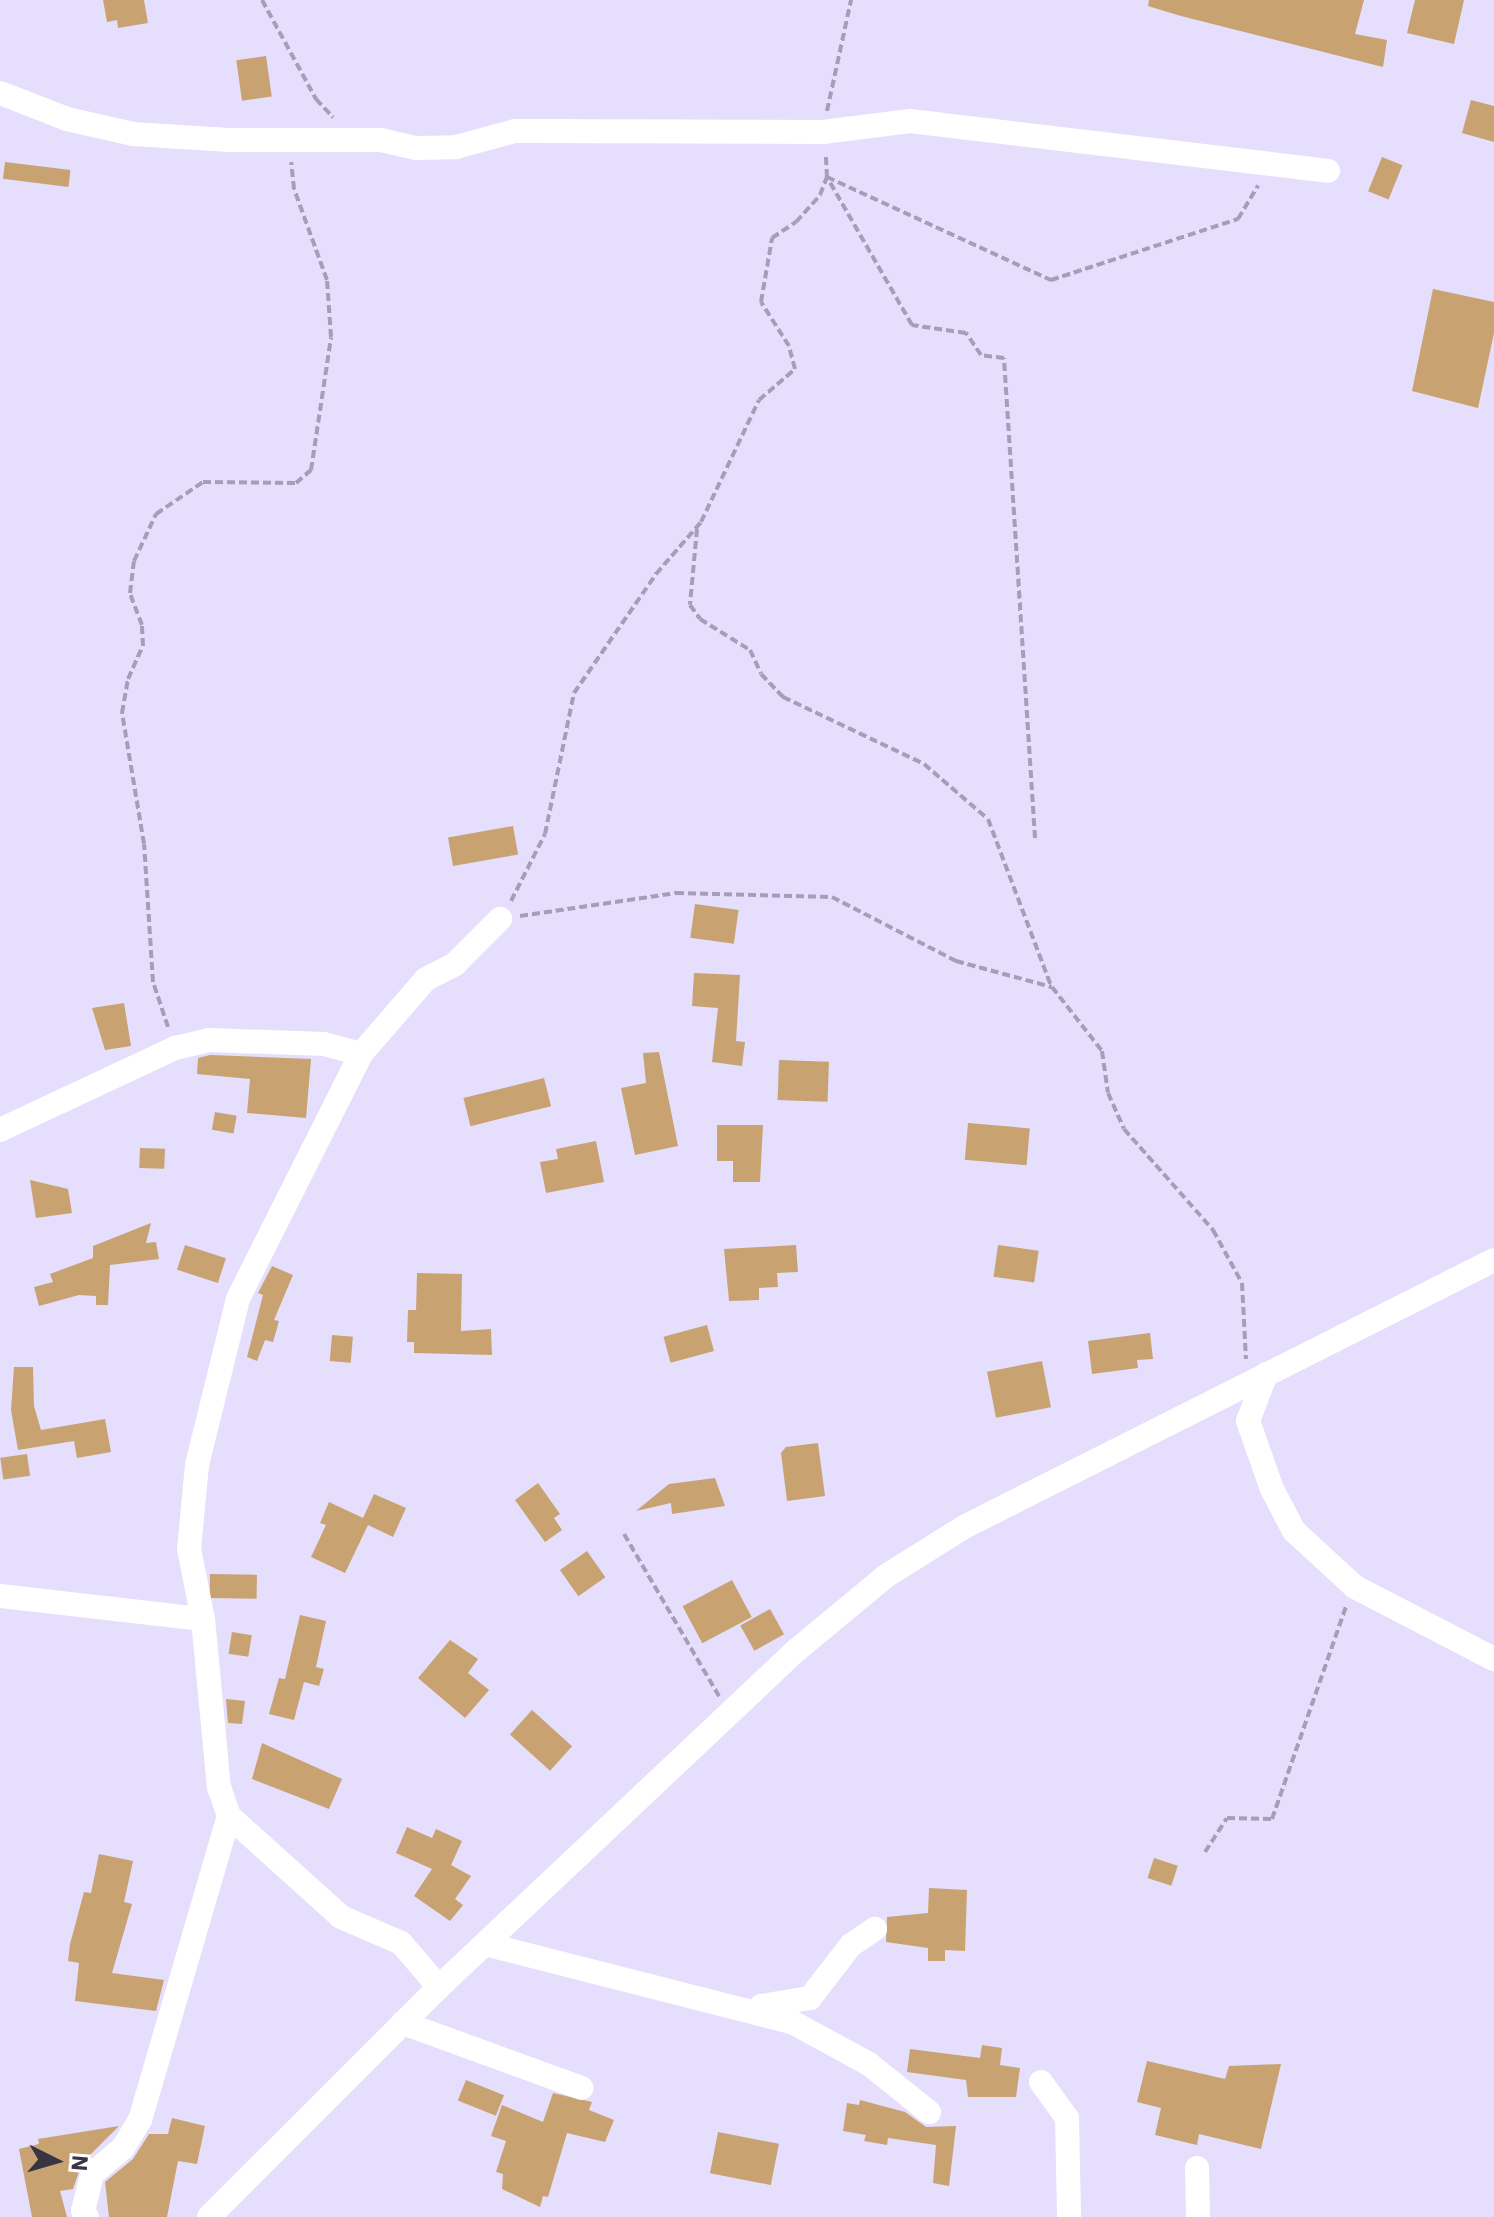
<!DOCTYPE html>
<style>
body{margin:0}
#map{position:relative;width:1494px;height:2217px;overflow:hidden;background:#e5defd;font-family:"IBM Plex Sans",sans-serif}
div>[style]{position:absolute}
[style*='--x']{left:calc(var(--x)*1px);top:calc(var(--y)*1px);width:calc(var(--w)*1px);rotate:calc(var(--a)*1deg)}
.building>*{inset:0;background:#c8a371;transform-origin:0 0}
.path>*{height:4px;margin-top:-2px;transform-origin:0;background:repeating-linear-gradient(90deg,#a49eb7 0 8px,transparent 0 12px)}
.minor>*{height:24px;margin:-12px;padding:0 12px;transform-origin:12px;border-radius:12px;background:#fff}
span{translate:-50% -50%;white-space:nowrap;text-align:center;line-height:1.15;-webkit-text-stroke:6px #fff;paint-order:stroke}
.north{position:absolute;left:16px;top:2121px;width:80px;height:80px;-webkit-text-stroke:6px #fff;paint-order:stroke;rotate:95deg;font-size:22px;font-weight:700;line-height:32px;text-align:center;color:#383542}
.north::after{content:'';display:block;margin:auto;width:28px;height:36px;background:#383542;clip-path:polygon(50% 0,100% 100%,50% 72%,0 100%)}
</style>
<div id="map">
<div class="building">
<div style="clip-path:polygon(103px 0,144px 0,148px 23px,118px 28px,117px 20px,107px 22px)"></div>
<div style="clip-path:polygon(1149px 0,1364px 0,1355px 34px,1387px 40px,1383px 67px,1181px 16px,1148px 6px)"></div>
<div style="clip-path:polygon(1415px 0,1464px 0,1454px 44px,1407px 33px)"></div>
<div style="left:266px;top:56px;width:41px;height:30px;rotate:82deg"></div>
<div style="clip-path:polygon(1471px 100px,1494px 106px,1494px 142px,1462px 133px)"></div>
<div style="left:1382px;top:157px;width:22px;height:37px;rotate:22deg"></div>
<div style="left:5px;top:162px;width:66px;height:17px;rotate:7deg"></div>
<div style="clip-path:polygon(1433px 289px,1494px 302px,1494px 333px,1478px 408px,1412px 391px)"></div>
<div style="left:513px;top:826px;width:29px;height:66px;rotate:80deg"></div>
<div style="left:695px;top:904px;width:44px;height:34px;rotate:8deg"></div>
<div style="clip-path:polygon(694px 973px,740px 975px,736px 1041px,745px 1042px,742px 1066px,712px 1062px,718px 1008px,692px 1006px)"></div>
<div style="clip-path:polygon(124px 1003px,131px 1046px,105px 1050px,92px 1008px)"></div>
<div style="clip-path:polygon(659px 1052px,678px 1146px,635px 1155px,621px 1088px,646px 1083px,643px 1053px)"></div>
<div style="clip-path:polygon(210px 1055px,311px 1059px,306px 1118px,247px 1113px,250px 1079px,197px 1074px,198px 1058px)"></div>
<div style="left:779px;top:1060px;width:50px;height:40px;rotate:2deg"></div>
<div style="left:544px;top:1078px;width:29px;height:83px;rotate:76deg"></div>
<div style="left:215px;top:1112px;width:22px;height:18px;rotate:10deg"></div>
<div style="left:968px;top:1123px;width:62px;height:37px;rotate:5deg"></div>
<div style="clip-path:polygon(717px 1125px,763px 1125px,760px 1182px,733px 1182px,733px 1161px,717px 1161px)"></div>
<div style="clip-path:polygon(596px 1141px,604px 1182px,546px 1193px,540px 1162px,558px 1159px,556px 1149px)"></div>
<div style="left:140px;top:1148px;width:25px;height:20px;rotate:2deg"></div>
<div style="clip-path:polygon(30px 1180px,68px 1189px,72px 1213px,36px 1218px)"></div>
<div style="clip-path:polygon(151px 1223px,146px 1243px,156px 1242px,159px 1259px,110px 1265px,108px 1305px,96px 1305px,96px 1296px,79px 1295px,39px 1306px,34px 1287px,53px 1282px,50px 1274px,93px 1258px,93px 1246px)"></div>
<div style="left:185px;top:1245px;width:43px;height:26px;rotate:18deg"></div>
<div style="clip-path:polygon(796px 1245px,798px 1272px,777px 1273px,778px 1287px,759px 1288px,759px 1300px,729px 1301px,724px 1249px)"></div>
<div style="left:998px;top:1245px;width:41px;height:32px;rotate:8deg"></div>
<div style="clip-path:polygon(272px 1266px,293px 1275px,274px 1320px,279px 1321px,273px 1342px,265px 1340px,257px 1361px,247px 1357px,263px 1295px,258px 1293px)"></div>
<div style="clip-path:polygon(417px 1273px,462px 1274px,461px 1331px,491px 1329px,492px 1355px,414px 1353px,414px 1342px,407px 1342px,408px 1310px,416px 1310px)"></div>
<div style="left:707px;top:1325px;width:27px;height:45px;rotate:75deg"></div>
<div style="clip-path:polygon(1150px 1333px,1153px 1359px,1137px 1360px,1138px 1368px,1092px 1374px,1088px 1341px)"></div>
<div style="left:332px;top:1335px;width:21px;height:26px;rotate:5deg"></div>
<div style="left:1042px;top:1361px;width:47px;height:56px;rotate:79deg"></div>
<div style="clip-path:polygon(14px 1367px,33px 1367px,34px 1406px,41px 1430px,105px 1419px,111px 1452px,77px 1458px,74px 1441px,18px 1450px,11px 1410px)"></div>
<div style="clip-path:polygon(818px 1443px,825px 1496px,787px 1501px,781px 1453px,786px 1447px)"></div>
<div style="left:27px;top:1454px;width:22px;height:27px;rotate:82deg"></div>
<div style="clip-path:polygon(715px 1478px,725px 1506px,672px 1514px,671px 1503px,636px 1511px,669px 1484px)"></div>
<div style="clip-path:polygon(538px 1483px,560px 1514px,554px 1518px,562px 1530px,545px 1542px,515px 1500px)"></div>
<div style="clip-path:polygon(374px 1494px,406px 1508px,393px 1537px,368px 1525px,345px 1573px,311px 1557px,326px 1525px,320px 1523px,329px 1502px,363px 1518px)"></div>
<div style="left:587px;top:1551px;width:32px;height:33px;rotate:55deg"></div>
<div style="left:210px;top:1574px;width:47px;height:24px;rotate:1deg"></div>
<div style="left:732px;top:1580px;width:42px;height:56px;rotate:62deg"></div>
<div style="left:770px;top:1609px;width:29px;height:34px;rotate:61deg"></div>
<div style="clip-path:polygon(300px 1615px,326px 1621px,316px 1667px,324px 1669px,319px 1686px,304px 1682px,294px 1720px,269px 1714px,279px 1678px,285px 1679px)"></div>
<div style="left:232px;top:1632px;width:20px;height:22px;rotate:9deg"></div>
<div style="clip-path:polygon(450px 1640px,478px 1659px,468px 1673px,489px 1690px,465px 1718px,418px 1678px)"></div>
<div style="clip-path:polygon(226px 1699px,245px 1701px,242px 1724px,228px 1723px)"></div>
<div style="left:532px;top:1710px;width:54px;height:33px;rotate:42deg"></div>
<div style="clip-path:polygon(262px 1743px,342px 1779px,329px 1809px,252px 1779px)"></div>
<div style="clip-path:polygon(407px 1827px,432px 1838px,436px 1829px,462px 1841px,451px 1865px,471px 1876px,455px 1899px,463px 1905px,450px 1921px,414px 1896px,432px 1869px,396px 1853px)"></div>
<div style="clip-path:polygon(99px 1854px,133px 1861px,124px 1902px,132px 1904px,112px 1973px,164px 1980px,156px 2011px,75px 2001px,79px 1963px,68px 1961px,70px 1944px,84px 1892px,91px 1893px)"></div>
<div style="left:1154px;top:1858px;width:25px;height:21px;rotate:18deg"></div>
<div style="clip-path:polygon(929px 1888px,967px 1890px,965px 1951px,945px 1950px,945px 1961px,928px 1961px,928px 1948px,886px 1942px,887px 1917px,928px 1913px)"></div>
<div style="clip-path:polygon(982px 2045px,1002px 2048px,1000px 2065px,1020px 2068px,1016px 2097px,968px 2097px,966px 2080px,907px 2072px,910px 2049px,980px 2058px)"></div>
<div style="clip-path:polygon(1147px 2061px,1225px 2079px,1229px 2066px,1281px 2064px,1261px 2149px,1199px 2134px,1197px 2145px,1155px 2135px,1161px 2108px,1137px 2102px)"></div>
<div style="left:466px;top:2080px;width:41px;height:22px;rotate:22deg"></div>
<div style="clip-path:polygon(553px 2093px,592px 2102px,589px 2110px,614px 2120px,605px 2142px,567px 2133px,548px 2197px,543px 2196px,540px 2207px,502px 2189px,503px 2174px,496px 2172px,506px 2141px,491px 2136px,502px 2105px,543px 2122px)"></div>
<div style="clip-path:polygon(860px 2100px,905px 2112px,926px 2127px,956px 2126px,949px 2186px,933px 2183px,936px 2145px,888px 2138px,887px 2145px,864px 2141px,866px 2135px,843px 2131px,847px 2103px,859px 2105px)"></div>
<div style="clip-path:polygon(172px 2118px,205px 2126px,197px 2164px,178px 2161px,167px 2217px,109px 2217px,105px 2182px,133px 2159px,149px 2134px,168px 2134px)"></div>
<div style="clip-path:polygon(119px 2126px,82px 2163px,73px 2189px,60px 2191px,67px 2217px,32px 2217px,19px 2149px,39px 2144px,38px 2139px)"></div>
<div style="left:718px;top:2132px;width:62px;height:42px;rotate:11deg"></div>
</div>
<div class="path">
<div style="--x:262;--y:0;--w:113;--a:61.4"></div>
<div style="--x:316;--y:99;--w:25;--a:47"></div>
<div style="--x:827;--y:111;--w:114;--a:-77.8"></div>
<div style="--x:697;--y:529;--w:76;--a:95.3"></div>
<div style="--x:690;--y:605;--w:17;--a:54"></div>
<div style="--x:700;--y:619;--w:59;--a:31.8"></div>
<div style="--x:750;--y:650;--w:26;--a:65"></div>
<div style="--x:761;--y:674;--w:32;--a:46"></div>
<div style="--x:783;--y:697;--w:156;--a:25.4"></div>
<div style="--x:924;--y:764;--w:84;--a:40.7"></div>
<div style="--x:988;--y:819;--w:178;--a:69.3"></div>
<div style="--x:1035;--y:838;--w:481;--a:-93.7"></div>
<div style="--x:1004;--y:358;--w:23;--a:-173"></div>
<div style="--x:981;--y:355;--w:27;--a:-124"></div>
<div style="--x:966;--y:333;--w:55;--a:-171.6"></div>
<div style="--x:912;--y:325;--w:171;--a:-119.9"></div>
<div style="--x:827;--y:177;--w:247;--a:24.7"></div>
<div style="--x:1051;--y:280;--w:197;--a:-18.1"></div>
<div style="--x:1238;--y:219;--w:39;--a:-59"></div>
<div style="--x:511;--y:901;--w:75;--a:-63.1"></div>
<div style="--x:545;--y:834;--w:144;--a:-78.4"></div>
<div style="--x:574;--y:693;--w:145;--a:-55.4"></div>
<div style="--x:656;--y:574;--w:69;--a:-49.1"></div>
<div style="--x:701;--y:522;--w:135;--a:-64.6"></div>
<div style="--x:759;--y:400;--w:48;--a:-40.7"></div>
<div style="--x:795;--y:369;--w:24;--a:-105"></div>
<div style="--x:789;--y:346;--w:52;--a:-122.5"></div>
<div style="--x:761;--y:302;--w:65;--a:-80.2"></div>
<div style="--x:772;--y:238;--w:29;--a:-34"></div>
<div style="--x:796;--y:222;--w:36;--a:-48"></div>
<div style="--x:820;--y:195;--w:19;--a:-69"></div>
<div style="--x:827;--y:177;--w:22;--a:-93"></div>
<div style="--x:520;--y:916;--w:158;--a:-8.4"></div>
<div style="--x:676;--y:893;--w:156;--a:1.5"></div>
<div style="--x:832;--y:897;--w:140;--a:27.3"></div>
<div style="--x:956;--y:961;--w:99;--a:15.2"></div>
<div style="--x:1052;--y:987;--w:81;--a:52"></div>
<div style="--x:1102;--y:1051;--w:42;--a:81.9"></div>
<div style="--x:1108;--y:1093;--w:39;--a:66"></div>
<div style="--x:1124;--y:1129;--w:135;--a:48.6"></div>
<div style="--x:1213;--y:1230;--w:60;--a:61.3"></div>
<div style="--x:1242;--y:1283;--w:76;--a:87"></div>
<div style="--x:168;--y:1027;--w:47;--a:-108.4"></div>
<div style="--x:153;--y:982;--w:138;--a:-93.7"></div>
<div style="--x:144;--y:844;--w:133;--a:-99.5"></div>
<div style="--x:122;--y:713;--w:35;--a:-80"></div>
<div style="--x:128;--y:679;--w:36;--a:-66"></div>
<div style="--x:143;--y:646;--w:21;--a:-93"></div>
<div style="--x:142;--y:625;--w:34;--a:-111"></div>
<div style="--x:130;--y:593;--w:32;--a:-83"></div>
<div style="--x:134;--y:561;--w:52;--a:-64.9"></div>
<div style="--x:156;--y:514;--w:57;--a:-34.2"></div>
<div style="--x:203;--y:482;--w:93;--a:0.6"></div>
<div style="--x:296;--y:483;--w:20;--a:-41"></div>
<div style="--x:311;--y:470;--w:134;--a:-81.4"></div>
<div style="--x:331;--y:337;--w:57;--a:-94"></div>
<div style="--x:327;--y:280;--w:97;--a:-109.9"></div>
<div style="--x:294;--y:189;--w:27;--a:-96"></div>
<div style="--x:624;--y:1534;--w:188;--a:59.6"></div>
<div style="--x:1205;--y:1852;--w:40;--a:-57.1"></div>
<div style="--x:1227;--y:1818;--w:45;--a:1.3"></div>
<div style="--x:1272;--y:1819;--w:225;--a:-70.8"></div>
</div>
<div class="minor">
<div style="--x:0;--y:93;--w:72;--a:21.2"></div>
<div style="--x:67;--y:119;--w:68;--a:12.8"></div>
<div style="--x:133;--y:134;--w:96;--a:3.6"></div>
<div style="--x:229;--y:140;--w:152;--a:0"></div>
<div style="--x:381;--y:140;--w:37;--a:13"></div>
<div style="--x:417;--y:148;--w:39;--a:-1"></div>
<div style="--x:456;--y:147;--w:61;--a:-15.2"></div>
<div style="--x:515;--y:131;--w:308;--a:0.2"></div>
<div style="--x:823;--y:132;--w:88;--a:-7.2"></div>
<div style="--x:910;--y:121;--w:421;--a:6.8"></div>
<div style="--x:361;--y:1054;--w:274;--a:116.7"></div>
<div style="--x:238;--y:1299;--w:171;--a:103.9"></div>
<div style="--x:197;--y:1465;--w:84;--a:95.4"></div>
<div style="--x:189;--y:1549;--w:71;--a:78.7"></div>
<div style="--x:203;--y:1619;--w:169;--a:84.6"></div>
<div style="--x:219;--y:1787;--w:31;--a:71"></div>
<div style="--x:229;--y:1816;--w:151;--a:42"></div>
<div style="--x:341;--y:1917;--w:65;--a:23.4"></div>
<div style="--x:401;--y:1943;--w:58;--a:49.2"></div>
<div style="--x:0;--y:1130;--w:193;--a:-25.1"></div>
<div style="--x:175;--y:1048;--w:35;--a:-13"></div>
<div style="--x:209;--y:1040;--w:115;--a:2"></div>
<div style="--x:324;--y:1044;--w:38;--a:15"></div>
<div style="--x:361;--y:1054;--w:99;--a:-49.1"></div>
<div style="--x:426;--y:979;--w:33;--a:-27"></div>
<div style="--x:455;--y:964;--w:64;--a:-45"></div>
<div style="--x:1266;--y:1374;--w:50;--a:111"></div>
<div style="--x:1248;--y:1421;--w:72;--a:70.6"></div>
<div style="--x:1272;--y:1489;--w:47;--a:62.4"></div>
<div style="--x:1294;--y:1531;--w:83;--a:42.6"></div>
<div style="--x:1355;--y:1587;--w:157;--a:27.4"></div>
<div style="--x:0;--y:1596;--w:204;--a:6.5"></div>
<div style="--x:485;--y:1944;--w:317;--a:14.3"></div>
<div style="--x:792;--y:2022;--w:88;--a:28.6"></div>
<div style="--x:869;--y:2064;--w:77;--a:38.7"></div>
<div style="--x:761;--y:2006;--w:50;--a:-9.3"></div>
<div style="--x:810;--y:1998;--w:67;--a:-52.3"></div>
<div style="--x:851;--y:1945;--w:29;--a:-34"></div>
<div style="--x:403;--y:2023;--w:190;--a:20"></div>
<div style="--x:1041;--y:2082;--w:44;--a:54.2"></div>
<div style="--x:1067;--y:2118;--w:99;--a:88.8"></div>
<div style="--x:1197;--y:2168;--w:49;--a:88.8"></div>
<div style="--x:87;--y:2217;--w:7;--a:-124"></div>
<div style="--x:83;--y:2211;--w:38;--a:-76"></div>
<div style="--x:92;--y:2174;--w:40;--a:-40"></div>
<div style="--x:123;--y:2148;--w:33;--a:-59"></div>
<div style="--x:140;--y:2120;--w:317;--a:-73.7"></div>
<div style="--x:209;--y:2217;--w:325;--a:-45"></div>
<div style="--x:439;--y:1987;--w:493;--a:-43.3"></div>
<div style="--x:798;--y:1649;--w:114;--a:-39.7"></div>
<div style="--x:886;--y:1576;--w:92;--a:-32.1"></div>
<div style="--x:964;--y:1527;--w:593;--a:-26.74"></div>
</div>
<div class="north">N</div>
</div>
